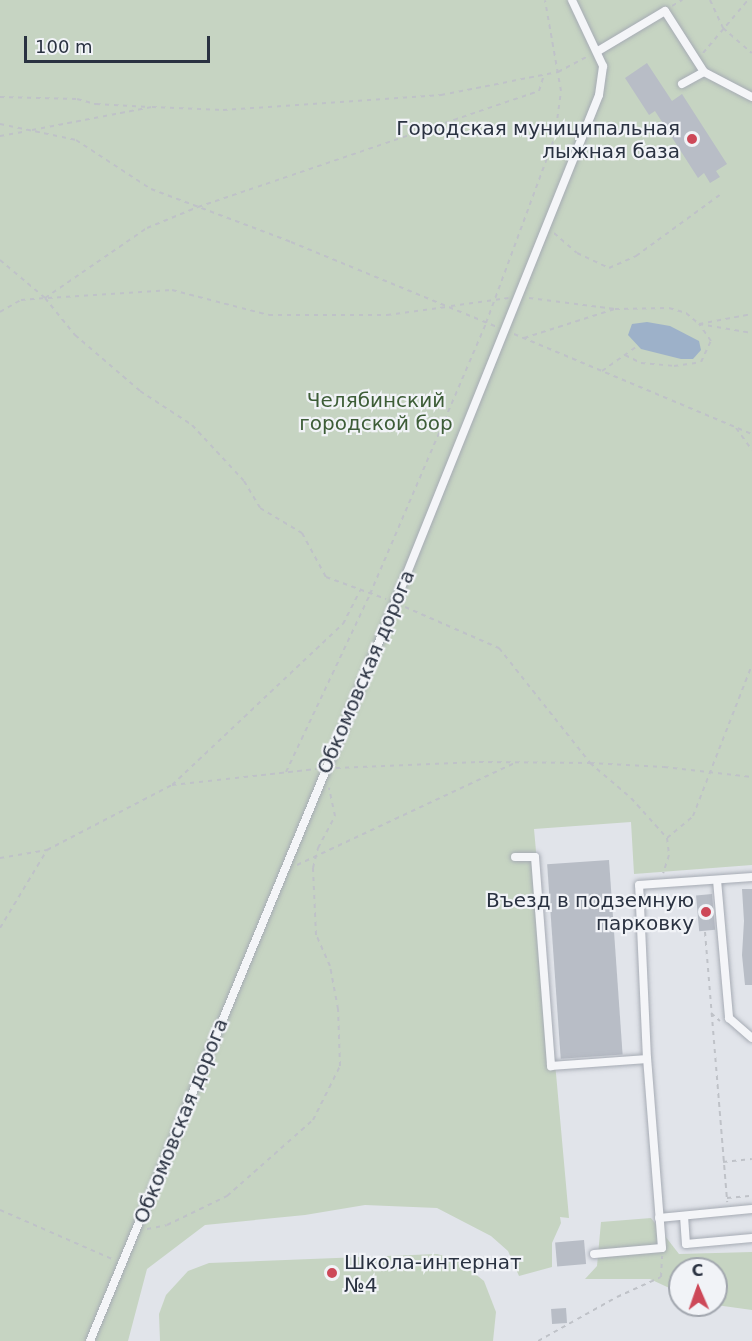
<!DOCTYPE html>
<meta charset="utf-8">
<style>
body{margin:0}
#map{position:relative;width:752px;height:1341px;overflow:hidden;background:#e1e4ea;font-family:"DejaVu Sans",sans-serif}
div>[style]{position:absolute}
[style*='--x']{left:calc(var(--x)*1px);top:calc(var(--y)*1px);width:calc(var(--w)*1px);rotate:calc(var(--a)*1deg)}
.green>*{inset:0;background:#c6d4c2}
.water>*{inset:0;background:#9db1c9}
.building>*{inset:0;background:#b8bdc6;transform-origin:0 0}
.path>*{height:2px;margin-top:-1px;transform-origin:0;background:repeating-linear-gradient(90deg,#bfc2c8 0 4.5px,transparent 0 9px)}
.roads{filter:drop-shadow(0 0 2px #a6abb4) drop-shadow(0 0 2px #a6abb4)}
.lane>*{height:8px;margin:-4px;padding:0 4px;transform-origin:4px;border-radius:4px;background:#f4f5f8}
.dots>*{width:16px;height:16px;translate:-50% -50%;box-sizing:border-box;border:3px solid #f1f3f7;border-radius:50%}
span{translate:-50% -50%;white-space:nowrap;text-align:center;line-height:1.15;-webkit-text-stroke:4.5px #f1f3f7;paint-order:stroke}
.poi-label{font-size:20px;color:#2a3241}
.right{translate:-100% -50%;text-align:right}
.left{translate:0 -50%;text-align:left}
.park-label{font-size:20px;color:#3d5d37}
.street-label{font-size:20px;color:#2a3241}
.north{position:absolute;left:668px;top:1257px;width:60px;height:60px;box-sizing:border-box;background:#f1f3f7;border:2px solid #a1a6ae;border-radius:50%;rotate:358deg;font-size:16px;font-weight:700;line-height:24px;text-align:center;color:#2a3241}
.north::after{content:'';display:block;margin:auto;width:21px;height:27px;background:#cd4858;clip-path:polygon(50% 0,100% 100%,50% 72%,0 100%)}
.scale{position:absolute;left:24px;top:36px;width:186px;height:27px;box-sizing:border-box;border:3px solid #2a3241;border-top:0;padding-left:8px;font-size:18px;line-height:21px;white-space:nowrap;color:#2a3241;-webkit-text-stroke:4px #f1f3f7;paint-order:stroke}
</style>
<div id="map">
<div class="green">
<div style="clip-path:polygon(0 0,752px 0,752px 865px,634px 874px,631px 822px,534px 829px,569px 1218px,560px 1217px,561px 1223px,552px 1243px,552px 1267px,519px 1276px,508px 1251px,491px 1236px,437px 1208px,365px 1205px,305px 1215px,205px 1225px,147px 1269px,128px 1341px,0 1341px)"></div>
<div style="clip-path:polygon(651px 1218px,679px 1254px,752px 1252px,752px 1310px,716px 1305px,716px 1269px,680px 1269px,680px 1293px,650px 1279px,585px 1279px,597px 1266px,601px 1222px)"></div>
<div style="clip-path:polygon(437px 1254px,458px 1260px,484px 1281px,496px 1312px,493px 1341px,160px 1341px,159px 1314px,166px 1295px,188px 1271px,209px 1263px)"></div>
</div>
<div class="water">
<div style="clip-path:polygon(647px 322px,670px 326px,699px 341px,701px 350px,693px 359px,681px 359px,641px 349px,628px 335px,632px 324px)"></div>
</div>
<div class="building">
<div style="clip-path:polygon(647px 63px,672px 101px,682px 94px,727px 164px,716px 171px,720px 177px,710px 183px,704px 173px,698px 178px,655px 111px,649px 115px,625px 78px)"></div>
<div style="left:609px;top:860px;width:195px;height:62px;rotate:86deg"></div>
<div style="clip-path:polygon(742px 889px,752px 889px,752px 985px,745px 985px,742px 955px,744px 921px)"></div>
<div style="left:712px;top:894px;width:36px;height:16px;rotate:85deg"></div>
<div style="left:584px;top:1240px;width:24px;height:29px;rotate:85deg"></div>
<div style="left:566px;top:1308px;width:15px;height:15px;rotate:86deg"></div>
</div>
<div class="path">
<div style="--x:710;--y:0;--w:31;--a:65"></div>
<div style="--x:723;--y:28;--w:38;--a:41"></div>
<div style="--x:672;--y:6;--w:12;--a:-31"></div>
<div style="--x:703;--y:53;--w:70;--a:-49.7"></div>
<div style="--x:0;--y:97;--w:77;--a:1.5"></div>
<div style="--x:77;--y:99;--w:20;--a:15"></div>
<div style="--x:96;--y:104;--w:53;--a:3.2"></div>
<div style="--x:0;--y:124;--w:78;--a:11.9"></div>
<div style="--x:76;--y:140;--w:90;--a:33.2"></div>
<div style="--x:151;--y:189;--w:150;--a:20.7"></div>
<div style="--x:291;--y:242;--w:221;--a:22.4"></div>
<div style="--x:32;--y:130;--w:122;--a:-10.9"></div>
<div style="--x:152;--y:107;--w:71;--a:2.4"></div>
<div style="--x:223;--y:110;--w:219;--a:-3.9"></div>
<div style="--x:441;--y:95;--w:119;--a:-11.1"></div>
<div style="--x:558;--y:72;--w:34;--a:-28"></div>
<div style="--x:0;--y:136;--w:27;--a:-10"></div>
<div style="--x:554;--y:233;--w:30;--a:41"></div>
<div style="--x:577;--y:253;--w:35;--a:25"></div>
<div style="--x:609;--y:268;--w:30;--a:-24"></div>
<div style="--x:636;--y:256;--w:105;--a:-36.1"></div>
<div style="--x:0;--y:260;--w:59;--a:40.2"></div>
<div style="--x:45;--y:298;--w:48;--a:51"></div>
<div style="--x:75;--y:335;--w:86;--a:40.7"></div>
<div style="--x:140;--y:391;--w:62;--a:33.2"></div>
<div style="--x:192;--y:425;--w:76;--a:47.1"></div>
<div style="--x:244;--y:481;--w:31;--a:59"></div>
<div style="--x:260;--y:508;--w:49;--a:30.8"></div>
<div style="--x:302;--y:533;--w:50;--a:61.4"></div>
<div style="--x:326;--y:577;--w:64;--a:20.1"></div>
<div style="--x:48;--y:298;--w:124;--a:-3.7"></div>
<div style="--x:172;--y:290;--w:100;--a:14.5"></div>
<div style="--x:269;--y:315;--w:118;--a:0"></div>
<div style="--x:387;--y:315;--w:60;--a:-7.7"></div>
<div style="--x:529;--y:298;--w:87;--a:7.3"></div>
<div style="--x:451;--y:306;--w:58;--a:-8"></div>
<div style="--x:0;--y:312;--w:24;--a:-30"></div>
<div style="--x:21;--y:300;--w:24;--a:-5"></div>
<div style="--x:45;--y:298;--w:124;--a:-34.5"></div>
<div style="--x:147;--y:228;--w:55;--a:-22.4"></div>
<div style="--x:198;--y:207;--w:360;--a:-18.8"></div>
<div style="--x:539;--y:91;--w:17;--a:-73"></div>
<div style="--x:514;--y:334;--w:258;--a:22.8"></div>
<div style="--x:524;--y:338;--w:96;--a:-17.7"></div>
<div style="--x:615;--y:309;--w:54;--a:-1.1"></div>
<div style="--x:669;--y:308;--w:18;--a:16"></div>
<div style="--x:686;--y:313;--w:17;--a:40"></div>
<div style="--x:699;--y:324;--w:54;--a:-10.7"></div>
<div style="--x:625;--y:355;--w:18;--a:27"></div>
<div style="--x:641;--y:363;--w:33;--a:5"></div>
<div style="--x:674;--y:366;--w:27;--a:-8"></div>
<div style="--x:701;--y:362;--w:23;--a:-65"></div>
<div style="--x:711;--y:341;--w:21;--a:-125"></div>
<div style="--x:699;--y:324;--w:54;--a:9.6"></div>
<div style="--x:602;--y:371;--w:42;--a:-35.2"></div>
<div style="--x:736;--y:428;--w:27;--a:54"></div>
<div style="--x:405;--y:607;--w:103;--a:23.6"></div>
<div style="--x:499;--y:648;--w:147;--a:51.6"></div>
<div style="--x:590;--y:763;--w:54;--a:40.5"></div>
<div style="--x:631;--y:798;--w:54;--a:48"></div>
<div style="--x:667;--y:838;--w:17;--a:83"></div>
<div style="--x:669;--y:855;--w:19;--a:108"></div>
<div style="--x:336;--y:768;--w:143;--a:-2.4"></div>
<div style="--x:479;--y:762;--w:111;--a:0.5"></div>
<div style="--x:590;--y:763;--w:74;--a:3.1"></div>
<div style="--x:664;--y:767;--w:89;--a:6.5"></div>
<div style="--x:286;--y:772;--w:197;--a:-64.7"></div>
<div style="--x:370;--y:594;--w:295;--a:-66.8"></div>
<div style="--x:486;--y:323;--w:199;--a:-69.7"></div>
<div style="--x:555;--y:136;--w:45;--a:-82.4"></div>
<div style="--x:561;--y:91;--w:92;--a:-100"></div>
<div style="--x:172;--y:785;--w:235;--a:-43.3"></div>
<div style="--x:343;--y:624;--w:38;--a:-63"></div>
<div style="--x:667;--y:838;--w:34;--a:-40"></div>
<div style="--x:693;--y:816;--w:162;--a:-68.7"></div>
<div style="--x:0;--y:858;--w:48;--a:-9.7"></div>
<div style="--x:47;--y:850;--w:141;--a:-27.5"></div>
<div style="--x:172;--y:785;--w:145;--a:-6.3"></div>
<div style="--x:297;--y:865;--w:241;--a:-25.1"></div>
<div style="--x:0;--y:928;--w:91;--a:-58.9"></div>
<div style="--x:705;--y:932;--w:271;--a:85.3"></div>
<div style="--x:711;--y:1013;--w:12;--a:42"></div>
<div style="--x:723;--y:1162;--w:29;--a:-6"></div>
<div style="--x:727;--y:1198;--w:25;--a:-5"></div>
<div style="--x:0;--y:1210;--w:122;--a:23.6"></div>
<div style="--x:147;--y:1229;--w:20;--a:-11"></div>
<div style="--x:167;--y:1225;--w:67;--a:-25.8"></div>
<div style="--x:227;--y:1196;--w:115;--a:-41.5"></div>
<div style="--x:313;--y:1120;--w:60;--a:-63.4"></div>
<div style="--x:340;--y:1066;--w:57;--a:-92"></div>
<div style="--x:338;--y:1009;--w:44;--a:-100.5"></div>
<div style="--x:330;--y:966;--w:34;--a:-114"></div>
<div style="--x:316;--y:935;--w:67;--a:-92.6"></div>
<div style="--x:313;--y:868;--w:21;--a:-76"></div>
<div style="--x:318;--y:848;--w:36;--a:-62"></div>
<div style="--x:335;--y:816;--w:29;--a:-102"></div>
<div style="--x:538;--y:1341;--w:90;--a:-29.1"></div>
<div style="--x:617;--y:1297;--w:48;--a:-24.4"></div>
<div style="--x:661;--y:1277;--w:21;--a:-87"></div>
</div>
<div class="roads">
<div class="lane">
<div style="--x:598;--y:51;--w:78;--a:-30.8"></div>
<div style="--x:665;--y:11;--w:72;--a:57.4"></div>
<div style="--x:704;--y:72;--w:54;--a:27.5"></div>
<div style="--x:682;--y:84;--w:25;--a:-29"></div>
<div style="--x:515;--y:857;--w:20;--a:0"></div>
<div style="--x:535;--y:857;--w:210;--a:85.6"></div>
<div style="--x:551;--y:1066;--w:96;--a:-4.2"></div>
<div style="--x:717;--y:880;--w:139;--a:85"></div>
<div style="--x:729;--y:1018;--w:30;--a:41"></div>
<div style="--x:684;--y:1216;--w:28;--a:86"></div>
<div style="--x:686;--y:1244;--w:66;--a:-5.2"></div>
<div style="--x:659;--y:1218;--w:93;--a:-5.5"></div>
<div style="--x:594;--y:1254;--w:68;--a:-5"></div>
<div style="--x:662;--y:1248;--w:190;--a:-94.5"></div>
<div style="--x:647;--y:1059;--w:174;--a:-92.6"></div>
<div style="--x:639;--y:885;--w:113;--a:-4"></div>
<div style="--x:90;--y:1341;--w:799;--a:-67.55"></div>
<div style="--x:395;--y:603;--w:547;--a:-68.12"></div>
<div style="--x:599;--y:95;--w:29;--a:-82"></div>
<div style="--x:603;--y:66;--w:73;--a:-115.2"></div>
</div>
</div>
<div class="dots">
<div style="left:692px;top:139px;background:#cd4858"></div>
<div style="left:706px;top:912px;background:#cd4858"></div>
<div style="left:332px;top:1273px;background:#cd4858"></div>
</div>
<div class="poi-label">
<span class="right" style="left:680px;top:140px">Городская муниципальная<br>лыжная база</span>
<span class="right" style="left:694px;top:912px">Въезд в подземную<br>парковку</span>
<span class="left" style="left:344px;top:1274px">Школа-интернат<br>№4</span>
</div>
<div class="park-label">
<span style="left:376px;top:412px">Челябинский<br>городской бор</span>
</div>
<div class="street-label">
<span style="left:366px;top:672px;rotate:-67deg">Обкомовская дорога</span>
<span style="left:181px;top:1121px;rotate:-68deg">Обкомовская дорога</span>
</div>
<div class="north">С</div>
<div class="scale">100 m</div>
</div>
